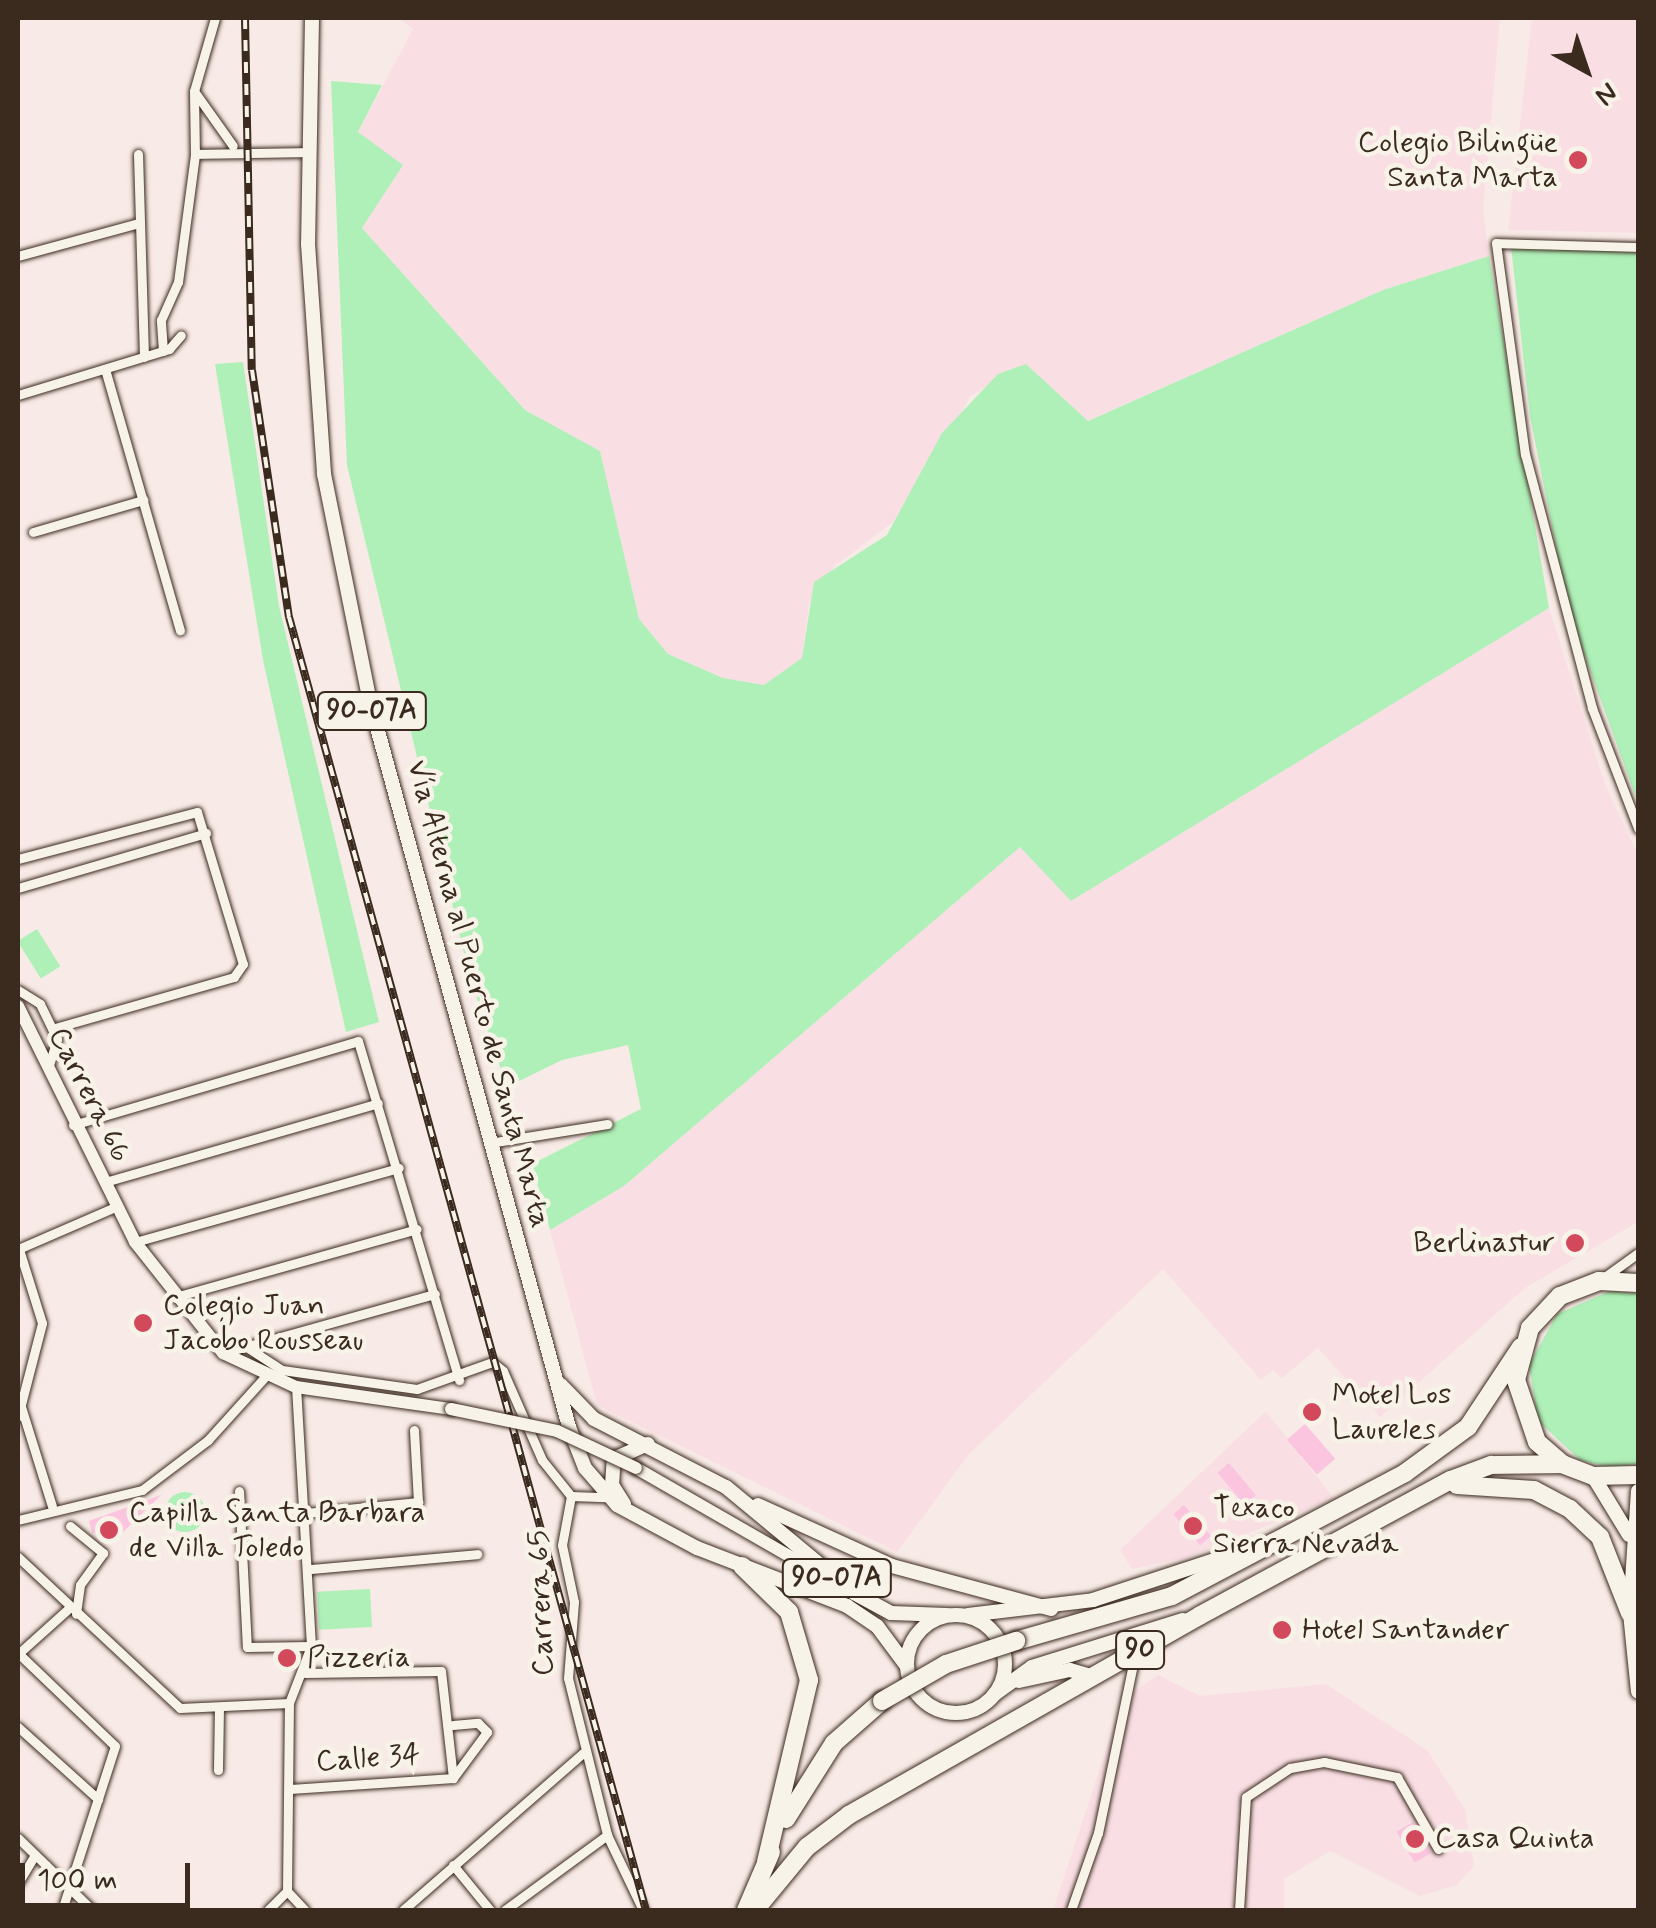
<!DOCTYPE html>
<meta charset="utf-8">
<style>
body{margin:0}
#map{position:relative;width:1656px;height:1928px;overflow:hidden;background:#f8eae6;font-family:Mynerve,sans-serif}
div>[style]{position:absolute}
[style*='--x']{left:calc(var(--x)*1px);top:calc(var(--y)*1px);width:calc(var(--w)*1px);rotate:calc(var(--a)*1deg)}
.built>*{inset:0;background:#f9dfe4}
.green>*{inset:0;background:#aff0b8;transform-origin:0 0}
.round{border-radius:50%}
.building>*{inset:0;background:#fbc5df;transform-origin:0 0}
.roads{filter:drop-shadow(0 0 2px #3b2a1e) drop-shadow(0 0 2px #3b2a1e)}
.street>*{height:9px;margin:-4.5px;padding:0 4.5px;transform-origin:4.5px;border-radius:4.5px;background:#f7f3e8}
.secondary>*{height:12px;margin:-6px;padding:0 6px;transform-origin:6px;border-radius:6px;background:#f7f3e8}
.primary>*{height:14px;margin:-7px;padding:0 7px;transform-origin:7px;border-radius:7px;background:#f7f3e8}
.primary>.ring{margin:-7px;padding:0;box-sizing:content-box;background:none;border:14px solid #f7f3e8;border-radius:50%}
.highway>*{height:18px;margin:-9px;padding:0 9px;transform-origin:9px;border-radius:9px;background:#f7f3e8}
.rail>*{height:8px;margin-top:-4px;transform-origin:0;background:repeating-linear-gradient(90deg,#f7f3e8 0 11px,#3b2a1e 0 22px);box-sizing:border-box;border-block:2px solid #3b2a1e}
.bridges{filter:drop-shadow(0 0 2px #3b2a1e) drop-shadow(0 0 2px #3b2a1e)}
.secondary-bridge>*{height:12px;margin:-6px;padding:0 6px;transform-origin:6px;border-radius:6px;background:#f7f3e8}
.highway-bridge>*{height:18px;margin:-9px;padding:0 9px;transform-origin:9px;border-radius:9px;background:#f7f3e8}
.dots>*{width:28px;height:28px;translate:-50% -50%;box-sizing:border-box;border:5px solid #f7f3e8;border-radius:50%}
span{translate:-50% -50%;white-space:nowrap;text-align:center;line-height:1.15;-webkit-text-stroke:9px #f7f3e8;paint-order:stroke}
.shield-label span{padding:2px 8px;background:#f7f3e8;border:2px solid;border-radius:8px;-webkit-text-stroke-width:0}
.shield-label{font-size:28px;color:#3b2a1e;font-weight:700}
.poi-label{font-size:30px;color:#3b2a1e}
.right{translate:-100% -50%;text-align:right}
.left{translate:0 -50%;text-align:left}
.street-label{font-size:30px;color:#3b2a1e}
.frame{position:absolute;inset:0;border:20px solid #3b2a1e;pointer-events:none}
.north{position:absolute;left:1536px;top:20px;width:100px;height:100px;-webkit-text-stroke:8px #f7f3e8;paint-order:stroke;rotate:140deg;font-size:28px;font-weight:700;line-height:40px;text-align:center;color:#3b2a1e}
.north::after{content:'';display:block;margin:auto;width:35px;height:45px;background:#3b2a1e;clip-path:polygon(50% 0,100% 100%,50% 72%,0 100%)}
.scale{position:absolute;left:20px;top:1863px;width:170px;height:45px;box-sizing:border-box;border:5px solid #3b2a1e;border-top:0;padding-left:12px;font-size:30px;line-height:35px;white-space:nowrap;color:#3b2a1e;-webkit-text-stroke:8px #f7f3e8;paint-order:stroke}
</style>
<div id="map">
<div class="built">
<div style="clip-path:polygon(398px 18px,1500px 18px,1483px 210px,1489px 256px,1383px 290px,1087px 421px,1026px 365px,970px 396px,905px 513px,836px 565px,809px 603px,802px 658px,764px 685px,723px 678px,668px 654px,639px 619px,600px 451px,525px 410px,362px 228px,358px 133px,413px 29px)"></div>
<div style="clip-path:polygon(1532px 18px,1638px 18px,1638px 233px,1508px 230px)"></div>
<div style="clip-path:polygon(1549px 608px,1605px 784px,1638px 855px,1638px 1222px,1525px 1288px,1380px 1417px,1318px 1348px,1282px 1378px,1273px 1370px,1261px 1380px,1163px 1269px,969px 1454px,897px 1552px,597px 1405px,550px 1230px,624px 1186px,1020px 847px,1071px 900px)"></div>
<div style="clip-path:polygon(1266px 1411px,1334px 1499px,1186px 1558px,1132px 1569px,1120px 1550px)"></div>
<div style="clip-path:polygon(1158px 1675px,1200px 1696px,1326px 1684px,1427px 1750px,1465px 1809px,1474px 1866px,1457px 1885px,1420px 1896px,1330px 1851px,1284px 1879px,1284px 1910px,1053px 1910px,1123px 1699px)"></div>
</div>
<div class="green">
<div style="clip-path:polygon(331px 81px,382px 85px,358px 132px,403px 165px,362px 228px,525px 410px,600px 451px,639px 619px,668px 654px,723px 678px,764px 685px,802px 658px,814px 582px,887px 535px,942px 433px,998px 374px,1026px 364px,1088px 421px,1383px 290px,1489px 256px,1549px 608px,1071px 901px,1020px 847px,624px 1186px,550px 1230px,532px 1164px,641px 1109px,628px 1045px,562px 1060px,507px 1087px,470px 978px,347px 465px)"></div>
<div style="clip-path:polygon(1511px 247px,1638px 252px,1638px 803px,1569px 612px,1530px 416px)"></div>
<div style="clip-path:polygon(243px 362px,279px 606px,379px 1022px,346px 1032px,263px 660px,215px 364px)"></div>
<div style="left:37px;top:929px;width:44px;height:23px;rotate:58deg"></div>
<div style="clip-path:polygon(1610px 1291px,1638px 1294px,1638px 1464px,1608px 1467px,1580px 1460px,1538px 1421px,1529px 1365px,1557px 1314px)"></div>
<div class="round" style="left:165px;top:1492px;width:40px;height:40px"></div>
<div style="left:370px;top:1589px;width:38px;height:53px;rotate:87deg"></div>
</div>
<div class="building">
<div style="left:1305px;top:1424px;width:46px;height:24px;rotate:49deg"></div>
<div style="left:1229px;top:1463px;width:42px;height:15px;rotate:50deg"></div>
<div style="clip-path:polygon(161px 1495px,117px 1538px,92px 1533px,89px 1521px)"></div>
<div style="left:1184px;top:1505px;width:41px;height:14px;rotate:49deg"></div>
<div style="left:1413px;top:1822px;width:36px;height:19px;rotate:60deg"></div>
</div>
<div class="roads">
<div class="street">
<div style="--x:215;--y:18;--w:76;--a:106"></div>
<div style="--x:194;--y:91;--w:67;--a:54.7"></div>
<div style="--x:194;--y:93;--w:61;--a:89.1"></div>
<div style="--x:138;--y:154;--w:203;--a:88.3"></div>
<div style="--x:1638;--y:247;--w:142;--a:-178.4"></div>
<div style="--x:1496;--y:243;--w:213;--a:82.2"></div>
<div style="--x:1525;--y:454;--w:263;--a:75.2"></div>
<div style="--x:1592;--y:708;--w:129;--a:69"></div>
<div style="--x:18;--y:256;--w:125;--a:-15.3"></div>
<div style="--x:163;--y:351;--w:31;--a:-94"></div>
<div style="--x:161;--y:320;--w:42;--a:-65.9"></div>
<div style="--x:178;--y:282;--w:129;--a:-82.4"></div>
<div style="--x:195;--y:154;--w:113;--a:-1"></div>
<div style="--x:105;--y:369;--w:272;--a:74"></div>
<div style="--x:18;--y:395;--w:158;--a:-16.9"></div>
<div style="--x:169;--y:349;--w:18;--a:-49"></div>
<div style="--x:33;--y:532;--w:115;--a:-16.2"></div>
<div style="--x:18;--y:859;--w:185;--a:-14.7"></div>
<div style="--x:197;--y:812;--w:159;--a:73.2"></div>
<div style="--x:243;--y:964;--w:16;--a:125"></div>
<div style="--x:234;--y:977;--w:189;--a:164.1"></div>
<div style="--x:18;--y:888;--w:196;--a:-16.3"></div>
<div style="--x:18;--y:990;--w:26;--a:32"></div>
<div style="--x:40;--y:1004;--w:39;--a:64"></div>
<div style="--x:57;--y:1039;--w:30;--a:107"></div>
<div style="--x:73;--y:1125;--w:297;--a:-16.4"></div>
<div style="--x:358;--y:1041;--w:354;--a:73.4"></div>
<div style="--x:489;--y:1143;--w:120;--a:-9.1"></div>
<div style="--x:105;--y:1182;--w:284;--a:-16.1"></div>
<div style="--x:135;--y:1242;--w:274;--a:-15.7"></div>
<div style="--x:18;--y:1249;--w:106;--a:-23.4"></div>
<div style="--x:1602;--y:1279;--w:44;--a:-35.8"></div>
<div style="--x:175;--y:1297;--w:251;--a:-15.7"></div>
<div style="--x:245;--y:1346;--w:44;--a:33"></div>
<div style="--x:282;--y:1370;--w:136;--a:8"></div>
<div style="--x:417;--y:1389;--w:80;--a:-19.8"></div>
<div style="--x:492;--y:1362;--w:14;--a:39"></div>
<div style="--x:503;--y:1371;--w:97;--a:66.3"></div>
<div style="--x:542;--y:1460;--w:46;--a:51.1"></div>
<div style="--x:571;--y:1496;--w:50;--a:100.4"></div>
<div style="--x:562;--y:1545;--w:58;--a:78.1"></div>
<div style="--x:574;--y:1602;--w:76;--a:94.5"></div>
<div style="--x:568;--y:1678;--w:162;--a:76"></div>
<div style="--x:607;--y:1835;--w:83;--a:64.4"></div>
<div style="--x:223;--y:1353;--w:220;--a:-15.6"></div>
<div style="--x:18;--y:1397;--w:114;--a:72.7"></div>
<div style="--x:18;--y:1416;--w:96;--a:-75.5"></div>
<div style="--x:42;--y:1323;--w:77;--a:-107.3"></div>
<div style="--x:239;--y:1491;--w:156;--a:87.1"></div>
<div style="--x:247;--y:1647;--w:64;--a:-0.9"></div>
<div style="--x:571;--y:1496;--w:35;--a:2"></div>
<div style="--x:306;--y:1513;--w:113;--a:-5.6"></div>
<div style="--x:418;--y:1502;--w:72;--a:-93.2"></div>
<div style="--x:18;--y:1520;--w:128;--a:-13.6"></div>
<div style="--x:142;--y:1490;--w:83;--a:-37.1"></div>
<div style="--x:208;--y:1440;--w:85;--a:-47.9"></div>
<div style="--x:70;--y:1526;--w:43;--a:39.3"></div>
<div style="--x:103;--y:1553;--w:39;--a:126"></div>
<div style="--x:80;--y:1585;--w:29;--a:98"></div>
<div style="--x:18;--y:1557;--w:221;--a:43"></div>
<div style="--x:180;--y:1708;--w:109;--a:-2.6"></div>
<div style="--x:310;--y:1569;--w:168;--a:-5.1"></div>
<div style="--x:18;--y:1653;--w:134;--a:43.8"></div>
<div style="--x:115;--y:1746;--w:172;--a:107.9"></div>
<div style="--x:18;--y:1654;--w:69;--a:-42"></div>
<div style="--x:305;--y:1673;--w:136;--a:-0.8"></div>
<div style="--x:441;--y:1671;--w:108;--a:83.6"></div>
<div style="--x:453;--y:1725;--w:25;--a:-5"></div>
<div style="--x:478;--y:1723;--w:13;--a:45"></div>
<div style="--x:487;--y:1732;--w:57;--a:126.5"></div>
<div style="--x:18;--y:1727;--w:108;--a:42"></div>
<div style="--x:218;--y:1770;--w:61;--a:-89.1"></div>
<div style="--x:291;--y:1789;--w:162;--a:-3.9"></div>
<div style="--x:18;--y:1838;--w:103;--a:44.2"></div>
<div style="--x:453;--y:1865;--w:58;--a:50.6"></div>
<div style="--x:18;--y:1883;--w:33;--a:-59"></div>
<div style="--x:287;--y:1891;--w:26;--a:47"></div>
<div style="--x:268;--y:1910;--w:27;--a:-45"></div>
<div style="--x:287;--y:1891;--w:188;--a:-89.4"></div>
<div style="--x:289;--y:1703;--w:61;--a:-68.9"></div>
<div style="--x:311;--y:1646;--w:259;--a:-93.3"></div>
<div style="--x:403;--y:1910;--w:239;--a:-41.1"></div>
<div style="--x:505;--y:1910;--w:127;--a:-36.3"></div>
<div style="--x:1071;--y:1910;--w:82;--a:-70.7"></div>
<div style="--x:1098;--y:1833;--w:182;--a:-78.3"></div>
<div style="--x:1239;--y:1910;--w:113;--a:-86.5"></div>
<div style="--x:1246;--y:1797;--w:53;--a:-33.4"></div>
<div style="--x:1290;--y:1768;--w:35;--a:-10"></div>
<div style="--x:1324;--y:1762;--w:75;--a:11.6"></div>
<div style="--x:1397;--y:1777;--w:83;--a:60.3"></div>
</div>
<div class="secondary">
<div style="--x:18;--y:1006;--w:263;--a:63.6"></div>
<div style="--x:135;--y:1242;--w:142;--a:51.6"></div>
<div style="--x:223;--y:1353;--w:81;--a:25"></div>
<div style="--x:296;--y:1387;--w:157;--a:8.1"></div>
<div style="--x:636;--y:1468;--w:228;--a:29.9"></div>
</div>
<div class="primary">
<div style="--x:312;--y:18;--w:226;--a:91"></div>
<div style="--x:308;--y:244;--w:231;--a:86"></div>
<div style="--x:324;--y:474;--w:233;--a:78.6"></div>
<div style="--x:370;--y:702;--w:752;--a:74.65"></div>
<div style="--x:569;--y:1427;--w:44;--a:68.7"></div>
<div style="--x:585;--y:1468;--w:49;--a:49.1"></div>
<div style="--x:617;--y:1505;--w:91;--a:28.3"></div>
<div style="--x:697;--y:1548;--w:161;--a:21.1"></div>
<div style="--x:847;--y:1606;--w:36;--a:34"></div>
<div style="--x:877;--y:1626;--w:49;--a:53.4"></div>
<div style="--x:561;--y:1385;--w:47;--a:45.9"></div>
<div style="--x:594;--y:1419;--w:148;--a:27.3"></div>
<div style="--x:726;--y:1487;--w:166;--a:39.6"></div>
<div style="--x:854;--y:1593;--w:42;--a:28.4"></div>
<div style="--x:891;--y:1613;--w:56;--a:2"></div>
<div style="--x:1593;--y:1476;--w:69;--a:58.6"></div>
<div style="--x:1638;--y:1491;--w:122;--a:93.8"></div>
<div style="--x:1630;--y:1613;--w:79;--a:84.2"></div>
<div style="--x:624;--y:1504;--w:22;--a:-122"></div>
<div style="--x:612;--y:1485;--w:26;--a:-86"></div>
<div style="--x:614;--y:1459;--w:37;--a:-24"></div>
<div style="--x:758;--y:1505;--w:147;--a:24.5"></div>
<div style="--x:892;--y:1566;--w:165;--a:15.1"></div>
<div class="ring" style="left:907px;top:1615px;width:84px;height:84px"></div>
<div style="--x:968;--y:1615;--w:126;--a:-6.8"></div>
<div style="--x:1093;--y:1600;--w:166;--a:-18.2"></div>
<div style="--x:1019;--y:1681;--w:52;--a:-12.2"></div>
<div style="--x:1070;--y:1670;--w:25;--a:16"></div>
<div style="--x:996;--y:1693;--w:44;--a:-35.8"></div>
<div style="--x:1032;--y:1667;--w:158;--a:-17.3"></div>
</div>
<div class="highway">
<div style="--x:1638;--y:1283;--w:39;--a:-177"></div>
<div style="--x:1599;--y:1281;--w:42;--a:159"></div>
<div style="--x:1560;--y:1296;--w:44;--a:133.2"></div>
<div style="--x:1530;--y:1328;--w:54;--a:105.1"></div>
<div style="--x:1516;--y:1380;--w:65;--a:71.3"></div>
<div style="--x:1537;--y:1442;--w:33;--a:41"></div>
<div style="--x:1562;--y:1464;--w:33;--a:21"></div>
<div style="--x:1593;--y:1476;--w:45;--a:-1.3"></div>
<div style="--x:1457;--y:1485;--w:77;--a:3.7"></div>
<div style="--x:1534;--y:1490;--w:41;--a:27.8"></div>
<div style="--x:1570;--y:1509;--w:41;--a:43"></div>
<div style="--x:1600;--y:1537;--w:82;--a:68.5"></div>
<div style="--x:742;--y:1566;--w:66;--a:44.4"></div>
<div style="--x:789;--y:1612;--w:71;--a:73.6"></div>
<div style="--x:809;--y:1680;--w:187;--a:103.3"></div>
<div style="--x:1016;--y:1641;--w:162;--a:-16.1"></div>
<div style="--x:1172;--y:1596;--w:263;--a:-27.8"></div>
<div style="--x:1405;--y:1473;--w:78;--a:-36.1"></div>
<div style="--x:1468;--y:1427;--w:96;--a:-56.5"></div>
<div style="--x:786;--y:1819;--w:90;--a:-57.7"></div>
<div style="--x:834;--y:1743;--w:64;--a:-41.2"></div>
<div style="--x:746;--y:1910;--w:63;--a:-66.7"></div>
<div style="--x:755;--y:1910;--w:82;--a:-50.5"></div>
<div style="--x:807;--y:1847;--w:53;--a:-37.3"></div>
<div style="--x:849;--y:1815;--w:403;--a:-29.6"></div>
<div style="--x:1199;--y:1616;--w:286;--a:-28.4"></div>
<div style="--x:1451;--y:1480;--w:43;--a:-20.6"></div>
<div style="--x:1491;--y:1465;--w:71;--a:-0.8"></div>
</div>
</div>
<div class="rail">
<div style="--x:245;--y:18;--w:352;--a:88.9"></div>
<div style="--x:252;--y:370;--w:250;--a:81.5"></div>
<div style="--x:289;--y:617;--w:1341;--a:74.57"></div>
</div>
<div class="bridges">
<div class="secondary-bridge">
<div style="--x:451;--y:1409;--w:108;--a:11.7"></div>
<div style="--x:557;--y:1431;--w:87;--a:25.1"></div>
</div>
<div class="highway-bridge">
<div style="--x:882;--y:1701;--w:74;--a:-30"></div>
<div style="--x:946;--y:1664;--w:74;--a:-18.2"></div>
</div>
</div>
<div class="dots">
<div style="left:1578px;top:160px;background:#d1495b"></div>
<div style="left:1575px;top:1243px;background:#d1495b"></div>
<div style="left:143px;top:1323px;background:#d1495b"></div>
<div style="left:1312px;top:1412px;background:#d1495b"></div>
<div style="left:1193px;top:1526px;background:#d1495b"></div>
<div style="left:109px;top:1530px;background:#d1495b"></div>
<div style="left:1282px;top:1630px;background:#d1495b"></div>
<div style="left:287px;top:1658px;background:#d1495b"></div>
<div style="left:1415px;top:1839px;background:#d1495b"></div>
</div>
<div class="shield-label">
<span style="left:372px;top:711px">90-07A</span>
<span style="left:837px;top:1578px">90-07A</span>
<span style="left:1140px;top:1650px">90</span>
</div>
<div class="poi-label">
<span class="right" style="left:1558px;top:160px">Colegio Bilingüe<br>Santa Marta</span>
<span class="right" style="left:1555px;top:1243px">Berlinastur</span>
<span class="left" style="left:163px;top:1323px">Colegio Juan<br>Jacobo Rousseau</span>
<span class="left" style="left:1332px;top:1412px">Motel Los<br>Laureles</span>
<span class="left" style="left:1213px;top:1526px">Texaco<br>Sierra Nevada</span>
<span class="left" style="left:129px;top:1530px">Capilla Santa Barbara<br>de Villa Toledo</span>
<span class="left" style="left:1302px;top:1630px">Hotel Santander</span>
<span class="left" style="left:307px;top:1658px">Pizzeria</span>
<span class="left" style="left:1435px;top:1839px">Casa Quinta</span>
</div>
<div class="street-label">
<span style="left:478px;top:994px;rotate:75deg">Vía Alterna al Puerto de Santa Marta</span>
<span style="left:89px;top:1095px;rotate:63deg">Carrera 66</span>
<span style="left:542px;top:1603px;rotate:-92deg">Carrera 65</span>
<span style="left:368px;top:1759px;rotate:-4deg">Calle 34</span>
</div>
<div class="frame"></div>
<div class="north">N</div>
<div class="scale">100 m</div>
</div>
